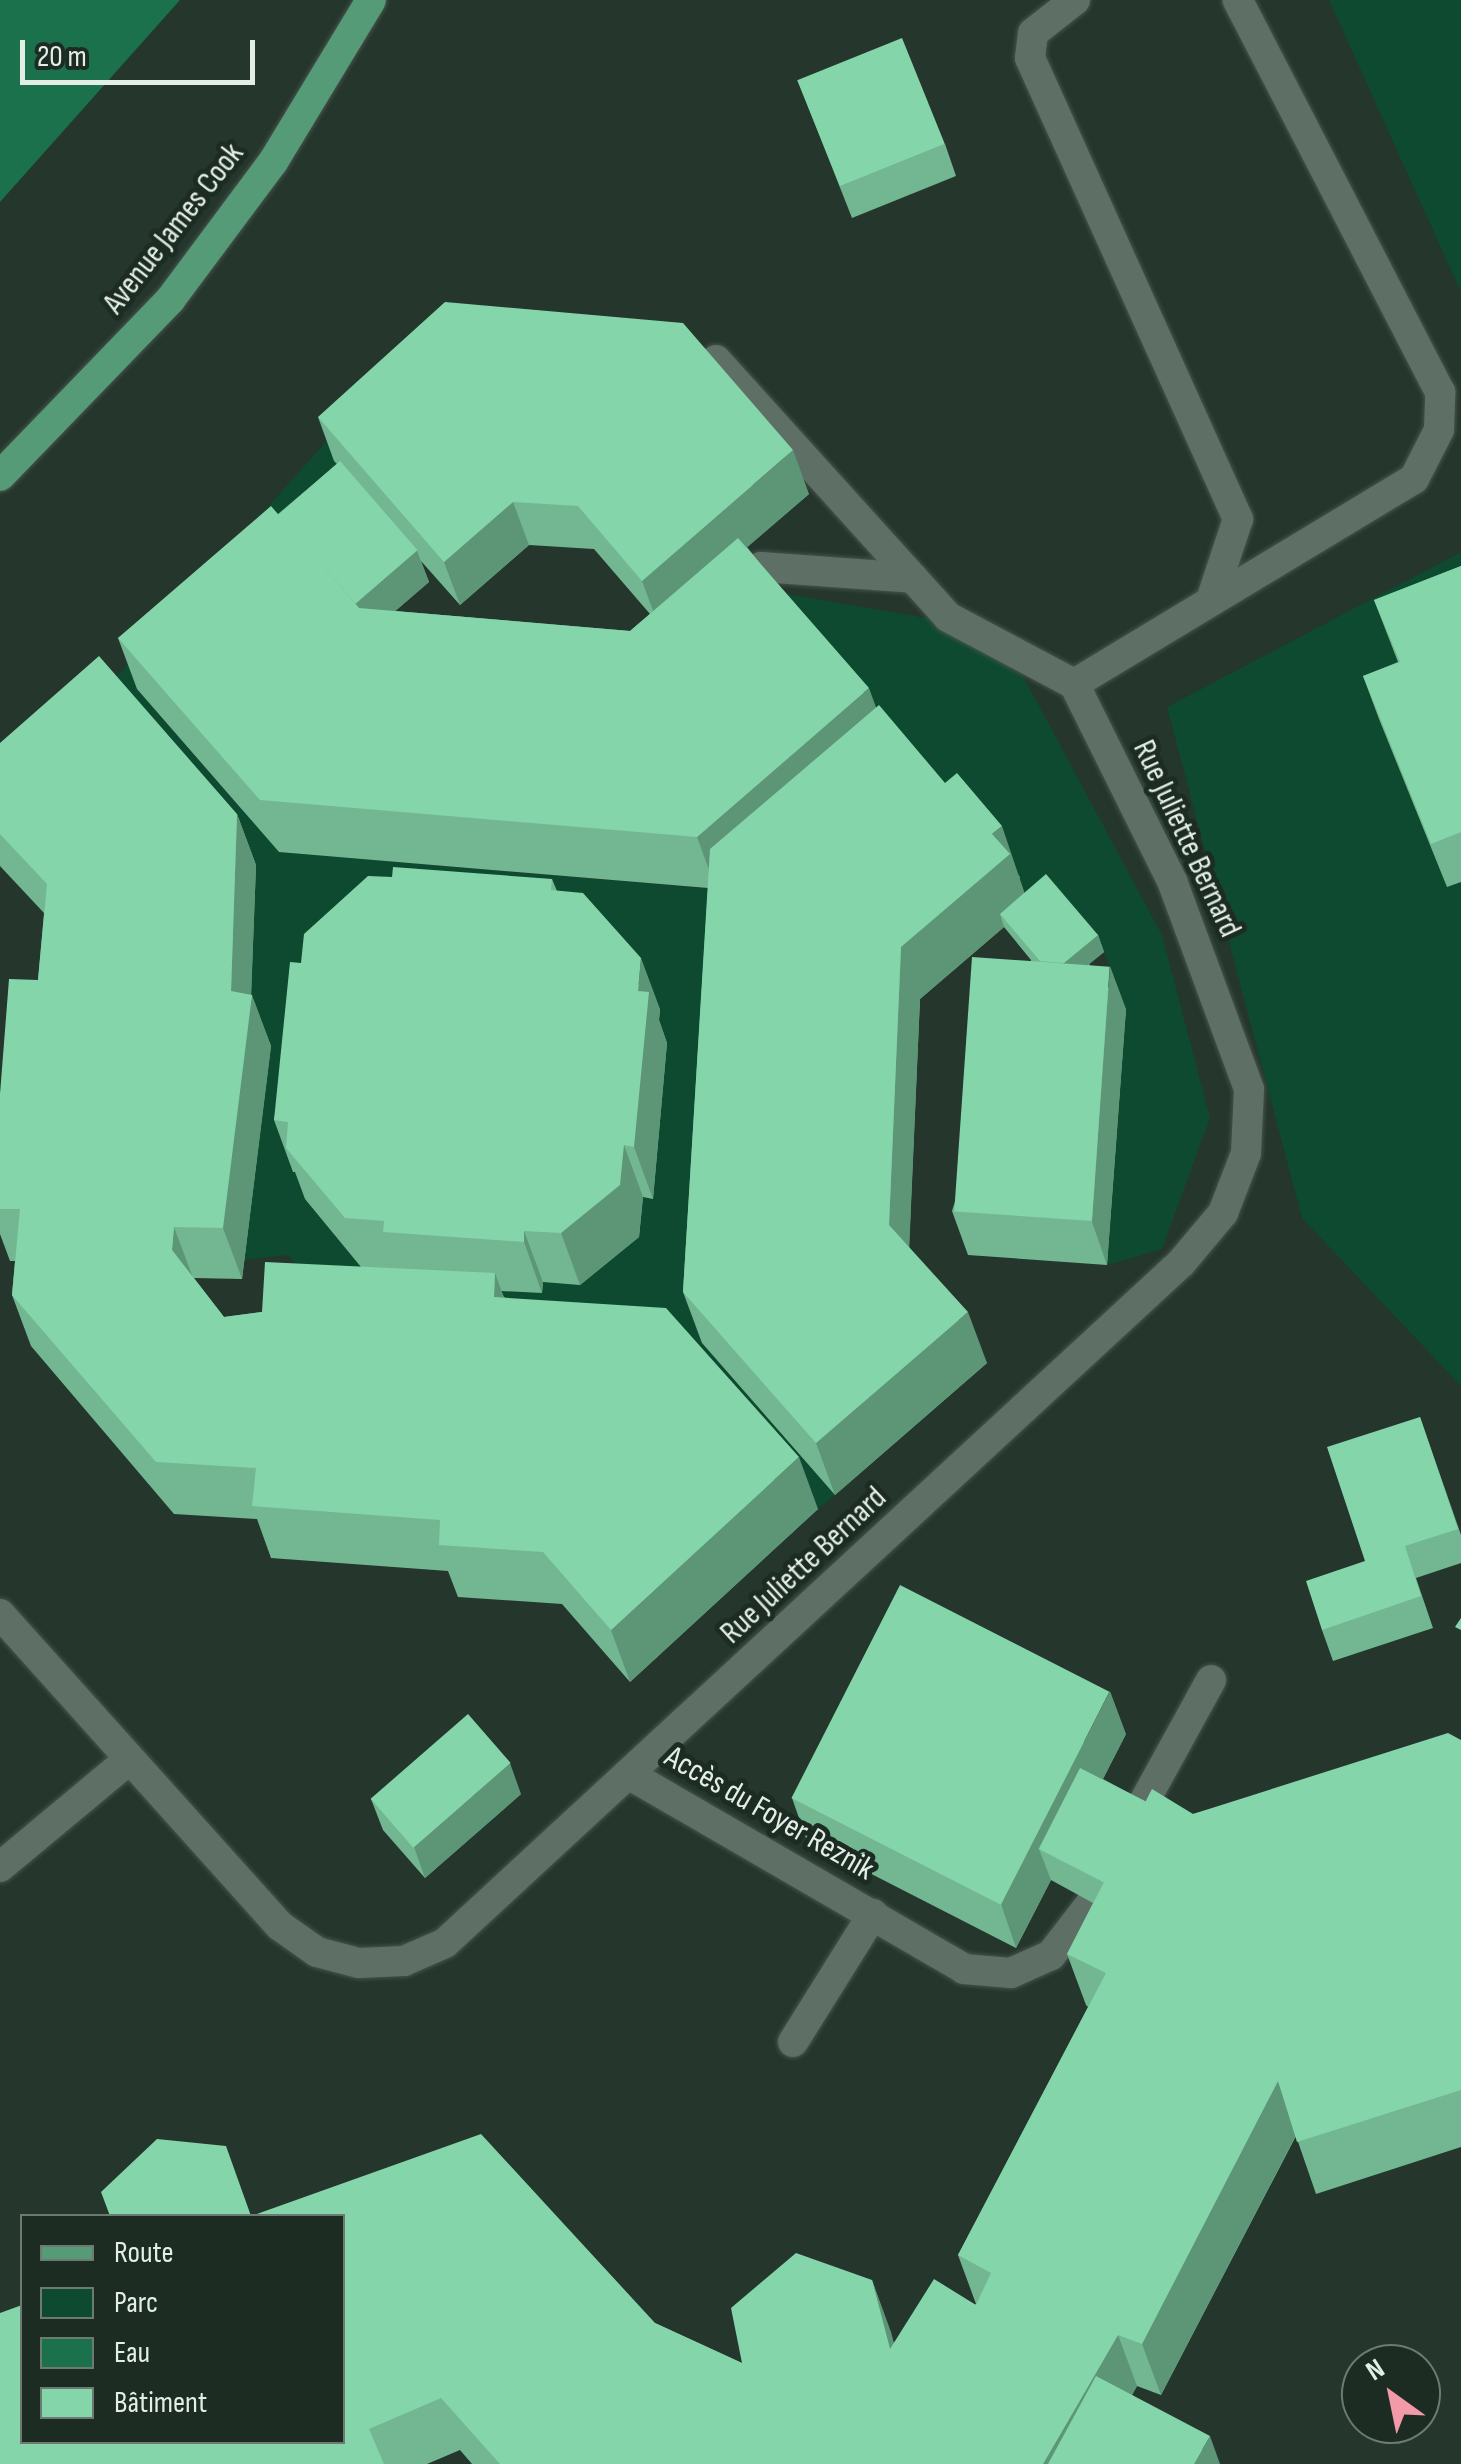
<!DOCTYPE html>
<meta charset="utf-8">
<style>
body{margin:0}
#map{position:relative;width:1461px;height:2464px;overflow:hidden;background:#25362d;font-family:"Sofia Sans Condensed",sans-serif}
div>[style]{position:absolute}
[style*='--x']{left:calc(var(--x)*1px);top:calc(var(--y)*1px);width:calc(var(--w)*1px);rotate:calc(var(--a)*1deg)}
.green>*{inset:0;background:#0e4a30}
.water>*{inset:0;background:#1b714c}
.roads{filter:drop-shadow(0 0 2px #45544c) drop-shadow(0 0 2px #45544c)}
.minor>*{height:30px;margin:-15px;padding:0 15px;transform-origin:15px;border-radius:15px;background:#5e7065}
.major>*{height:30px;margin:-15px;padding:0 15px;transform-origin:15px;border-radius:15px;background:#569b78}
.wall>*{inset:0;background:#72b792}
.shaded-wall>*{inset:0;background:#5d9577}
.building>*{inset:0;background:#85d5aa;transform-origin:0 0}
span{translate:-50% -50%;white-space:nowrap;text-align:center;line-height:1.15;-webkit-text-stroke:10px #1c2c23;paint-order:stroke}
.street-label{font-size:32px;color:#e4eee8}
.legend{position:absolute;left:20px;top:2214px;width:325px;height:230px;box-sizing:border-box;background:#1c2c23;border:2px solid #6c7a72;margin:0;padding:12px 18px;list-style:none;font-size:30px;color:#e4eee8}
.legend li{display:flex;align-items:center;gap:20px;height:50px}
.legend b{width:50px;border:2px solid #6c7a72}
.north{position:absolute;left:1341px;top:2344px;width:100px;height:100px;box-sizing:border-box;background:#1c2c23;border:2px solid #6c7a72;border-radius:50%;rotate:327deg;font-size:28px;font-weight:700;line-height:40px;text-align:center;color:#e4eee8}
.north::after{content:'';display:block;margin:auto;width:35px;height:45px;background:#f39aa8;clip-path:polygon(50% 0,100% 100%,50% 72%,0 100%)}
.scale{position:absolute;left:20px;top:40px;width:235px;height:45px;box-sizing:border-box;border:5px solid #e4eee8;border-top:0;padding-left:12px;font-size:30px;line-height:35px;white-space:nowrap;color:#e4eee8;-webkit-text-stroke:8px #1c2c23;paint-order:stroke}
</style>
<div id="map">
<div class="green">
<div style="clip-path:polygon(1329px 0,1461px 0,1461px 292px)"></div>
<div style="clip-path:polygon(447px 306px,358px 489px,137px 689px,279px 852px,716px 889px,757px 589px,932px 619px,1023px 676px,1162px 935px,1210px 1118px,1162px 1249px,1107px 1265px,1126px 1009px,1104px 952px,1053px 891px,1031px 909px,1011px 885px,1020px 877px,976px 825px,702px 1343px,835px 1495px,818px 1509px,305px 1277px,288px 1255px,243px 1260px,271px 1047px,112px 682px)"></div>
<div style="clip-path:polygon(1461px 552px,1461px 1386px,1302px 1218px,1167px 707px)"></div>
</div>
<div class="water">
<div style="clip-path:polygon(0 0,180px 0,0 202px)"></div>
</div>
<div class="roads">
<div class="minor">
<div style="--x:1075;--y:0;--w:53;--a:141.8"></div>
<div style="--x:1033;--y:33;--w:25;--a:97"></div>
<div style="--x:1030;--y:58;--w:506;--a:65.72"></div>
<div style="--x:1238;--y:519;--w:79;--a:108.4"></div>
<div style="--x:716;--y:360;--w:346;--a:47.9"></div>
<div style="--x:948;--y:617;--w:143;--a:28"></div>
<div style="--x:734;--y:589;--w:35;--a:-39"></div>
<div style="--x:761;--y:567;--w:152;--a:4.1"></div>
<div style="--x:1074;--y:684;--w:397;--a:-31.1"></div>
<div style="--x:1414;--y:479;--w:55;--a:-63"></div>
<div style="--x:1439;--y:430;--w:38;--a:-88"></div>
<div style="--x:1440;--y:392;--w:441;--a:-117.3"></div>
<div style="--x:0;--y:1614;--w:419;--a:48.1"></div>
<div style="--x:280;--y:1926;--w:45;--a:35.1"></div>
<div style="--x:317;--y:1952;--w:43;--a:14.7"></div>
<div style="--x:359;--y:1963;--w:45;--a:-2.5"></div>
<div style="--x:404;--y:1961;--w:45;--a:-23.7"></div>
<div style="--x:445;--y:1943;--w:1002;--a:-42.74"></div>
<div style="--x:1181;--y:1263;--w:65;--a:-50"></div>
<div style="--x:1223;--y:1213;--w:64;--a:-69"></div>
<div style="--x:1246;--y:1153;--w:64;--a:-87.3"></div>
<div style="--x:1249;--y:1089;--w:220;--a:-110.3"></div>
<div style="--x:1173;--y:883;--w:222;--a:-116.4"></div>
<div style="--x:630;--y:1775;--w:386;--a:30.1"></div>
<div style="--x:964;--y:1969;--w:47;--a:4.9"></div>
<div style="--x:1011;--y:1973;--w:44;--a:-24.2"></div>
<div style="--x:1051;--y:1955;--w:67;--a:-52.3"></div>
<div style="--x:1133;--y:1822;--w:162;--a:-61.2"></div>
<div style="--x:0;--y:1867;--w:165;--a:-39.8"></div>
<div style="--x:793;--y:2042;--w:151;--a:-58"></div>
</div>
<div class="major">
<div style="--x:0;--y:476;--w:245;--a:-46"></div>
<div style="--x:170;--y:300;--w:172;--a:-53.3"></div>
<div style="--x:273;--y:162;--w:189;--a:-58.8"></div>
</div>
</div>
<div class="wall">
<div style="clip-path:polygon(798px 81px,945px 144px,956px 176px,852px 218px)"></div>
<div style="clip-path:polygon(evenodd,318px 417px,809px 494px,747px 547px,876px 708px,1020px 877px,1019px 879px,1024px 893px,1098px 935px,1104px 952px,1089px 964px,1126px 1009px,1107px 1265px,968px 1255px,952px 1211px,1031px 960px,1004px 927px,920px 999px,909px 1247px,987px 1363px,835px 1495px,702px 1343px,683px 1292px,708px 888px,279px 852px,137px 689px,118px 638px,278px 514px,337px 464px,334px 461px,318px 417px,529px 545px,594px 549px,650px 614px,630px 631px,395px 611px,429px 582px,421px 561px,460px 605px,529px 545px)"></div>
<div style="clip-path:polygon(1461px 566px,1461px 882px,1447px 887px,1379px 719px,1363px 676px,1398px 662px,1374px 600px)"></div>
<div style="clip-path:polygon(0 743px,237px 814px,256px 865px,251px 994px,271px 1046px,242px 1279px,194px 1278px,224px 1317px,262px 1312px,361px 1267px,305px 1199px,295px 1172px,293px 1172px,274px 1120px,301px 963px,392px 877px,552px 879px,557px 891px,660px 1009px,659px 1020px,667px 1043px,653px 1199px,643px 1197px,639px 1237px,580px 1285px,543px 1282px,542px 1293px,501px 1291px,504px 1297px,818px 1509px,630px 1682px,562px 1604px,458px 1597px,448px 1571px,271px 1558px,257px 1519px,174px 1514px,31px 1346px,12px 1295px,15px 1261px,10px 1261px,0 1234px,0 1094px,38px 980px,44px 913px,0 866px)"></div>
<div style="clip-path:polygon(1420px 1417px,1461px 1535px,1461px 1563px,1416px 1578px,1433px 1628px,1333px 1661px,1322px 1630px,1365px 1561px)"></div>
<div style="clip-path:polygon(1126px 1734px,1103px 1779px,1146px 1802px,1193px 1814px,1461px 1740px,1461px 2147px,1316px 2194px,1296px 2136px,1161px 2395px,1137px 2386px,1132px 2395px,1220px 2464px,472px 2464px,460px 2450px,427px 2464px,0 2464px,22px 2442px,655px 2323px,742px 2363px,872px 2280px,894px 2344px,976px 2304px,958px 2255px,1088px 2007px,1086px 2005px,1067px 1954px,1093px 1903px,1051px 1880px,1016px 1948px,807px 1841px,792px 1798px)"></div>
<div style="clip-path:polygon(521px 1794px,425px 1878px,383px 1830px,371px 1799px)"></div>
</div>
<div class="shaded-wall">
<div style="clip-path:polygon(793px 450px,809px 494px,658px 624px,642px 581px)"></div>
<div style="clip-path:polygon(513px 502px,529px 545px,460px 605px,444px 562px)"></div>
<div style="clip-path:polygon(417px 551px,429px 582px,363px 639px,351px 607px)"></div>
<div style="clip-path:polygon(869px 688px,888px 740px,716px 889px,697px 837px)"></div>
<div style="clip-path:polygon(237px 814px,256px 865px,251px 1001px,252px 995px,271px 1046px,242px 1279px,223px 1228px)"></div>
<div style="clip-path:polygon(1002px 826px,1029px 906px,1000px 914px,1004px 927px,920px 999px,908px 1276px,889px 1225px,901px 947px,992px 834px)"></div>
<div style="clip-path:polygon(1098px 935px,1104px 952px,1056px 991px,1050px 974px)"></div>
<div style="clip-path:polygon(641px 958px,660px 1009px,659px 1020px,667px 1043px,653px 1199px,634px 1147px,638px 991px)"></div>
<div style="clip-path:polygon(1110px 966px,1126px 1009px,1107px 1265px,1092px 1222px)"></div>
<div style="clip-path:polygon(624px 1145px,643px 1197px,639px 1237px,580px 1285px,561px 1233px)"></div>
<div style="clip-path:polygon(174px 1227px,193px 1278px,172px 1250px)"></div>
<div style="clip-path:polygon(524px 1231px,543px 1282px,542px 1293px,524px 1242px)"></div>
<div style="clip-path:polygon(495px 1273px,514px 1325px,494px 1297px)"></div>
<div style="clip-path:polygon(968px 1312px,987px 1363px,835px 1495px,816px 1443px)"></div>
<div style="clip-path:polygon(799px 1457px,818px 1509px,630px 1682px,611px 1630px)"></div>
<div style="clip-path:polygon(1110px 1691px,1126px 1734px,1061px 1860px,1039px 1849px,1051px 1880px,1016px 1948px,1001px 1904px)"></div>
<div style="clip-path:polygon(510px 1763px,521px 1794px,425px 1878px,414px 1847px)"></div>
<div style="clip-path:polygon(1278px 2081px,1297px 2133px,1161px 2395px,1142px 2344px)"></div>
<div style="clip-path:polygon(872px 2280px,891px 2332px,909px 2401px,890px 2349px)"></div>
<div style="clip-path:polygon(1118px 2335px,1137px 2386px,1092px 2464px,1043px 2464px)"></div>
<div style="clip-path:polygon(1210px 2436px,1220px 2464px,1194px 2464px)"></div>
</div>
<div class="building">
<div style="left:902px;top:38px;width:114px;height:113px;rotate:68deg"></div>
<div style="clip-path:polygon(445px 302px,683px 323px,793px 450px,642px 581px,578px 506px,513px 502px,444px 562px,318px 417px)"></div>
<div style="left:340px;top:461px;width:118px;height:82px;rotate:49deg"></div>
<div style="clip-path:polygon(271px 506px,359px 608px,630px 631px,738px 538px,869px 688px,697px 837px,260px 800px,118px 638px)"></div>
<div style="clip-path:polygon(1461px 566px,1461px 832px,1431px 844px,1363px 676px,1400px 662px,1374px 600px)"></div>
<div style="clip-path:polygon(99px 656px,237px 814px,231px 991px,252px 995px,223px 1228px,174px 1227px,172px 1250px,224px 1317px,262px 1312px,265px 1262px,495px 1273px,494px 1297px,666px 1308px,799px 1457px,611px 1630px,543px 1552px,439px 1545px,440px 1520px,252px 1506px,256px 1468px,156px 1462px,12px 1295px,20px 1209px,0 1209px,0 1094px,9px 979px,38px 980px,47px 884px,0 834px,0 743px)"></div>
<div style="clip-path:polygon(879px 705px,945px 783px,957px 773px,1002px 826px,992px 834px,1010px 854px,901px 947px,889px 1225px,968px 1312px,816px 1443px,683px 1292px,710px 849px)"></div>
<div style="clip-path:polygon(393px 867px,552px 879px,551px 890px,583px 893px,641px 958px,638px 991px,649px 992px,634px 1147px,624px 1145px,620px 1185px,561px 1233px,524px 1231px,524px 1242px,383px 1232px,384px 1221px,345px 1218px,286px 1148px,288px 1122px,274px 1120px,290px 962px,301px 963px,304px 934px,368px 876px,392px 877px)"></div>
<div style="clip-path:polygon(1046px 874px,1098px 935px,1064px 963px,1040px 961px,1000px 914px)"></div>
<div style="left:972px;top:957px;width:138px;height:255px;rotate:4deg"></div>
<div style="clip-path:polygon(1420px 1417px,1458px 1529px,1405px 1546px,1421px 1596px,1322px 1630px,1306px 1581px,1365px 1561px,1327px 1447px)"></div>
<div style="left:900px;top:1585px;width:235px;height:239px;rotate:27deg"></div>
<div style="clip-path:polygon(1461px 1618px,1461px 1630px,1455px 1627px)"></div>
<div style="left:468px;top:1714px;width:65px;height:129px;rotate:49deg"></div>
<div style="clip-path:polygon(1448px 1733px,1461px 1740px,1461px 2090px,1297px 2142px,1278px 2081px,1142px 2344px,1118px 2335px,1043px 2464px,500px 2464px,441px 2398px,369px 2429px,384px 2464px,0 2464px,0 2313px,22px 2305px,22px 2442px,342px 2442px,342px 2216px,110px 2216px,101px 2192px,157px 2139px,226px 2146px,251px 2216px,481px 2134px,655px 2323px,742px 2363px,731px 2308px,796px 2253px,872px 2280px,890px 2349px,934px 2279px,976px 2305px,991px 2273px,958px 2255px,1106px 1973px,1067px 1954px,1152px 1789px,1193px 1814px)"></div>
<div style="left:1080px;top:1768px;width:74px;height:91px;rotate:27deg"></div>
<div style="clip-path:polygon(1096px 2376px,1210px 2436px,1194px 2464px,1048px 2464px)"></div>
</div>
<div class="street-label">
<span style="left:174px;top:229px;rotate:-52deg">Avenue James Cook</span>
<span style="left:1186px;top:839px;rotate:65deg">Rue Juliette Bernard</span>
<span style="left:804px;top:1566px;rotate:-43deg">Rue Juliette Bernard</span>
<span style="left:769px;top:1814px;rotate:30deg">Accès du Foyer Reznik</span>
</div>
<ul class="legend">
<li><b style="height:12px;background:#569b78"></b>Route</li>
<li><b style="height:28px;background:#0e4a30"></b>Parc</li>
<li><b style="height:28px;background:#1b714c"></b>Eau</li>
<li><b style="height:28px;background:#85d5aa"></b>Bâtiment</li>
</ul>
<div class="north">N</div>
<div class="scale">20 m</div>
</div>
